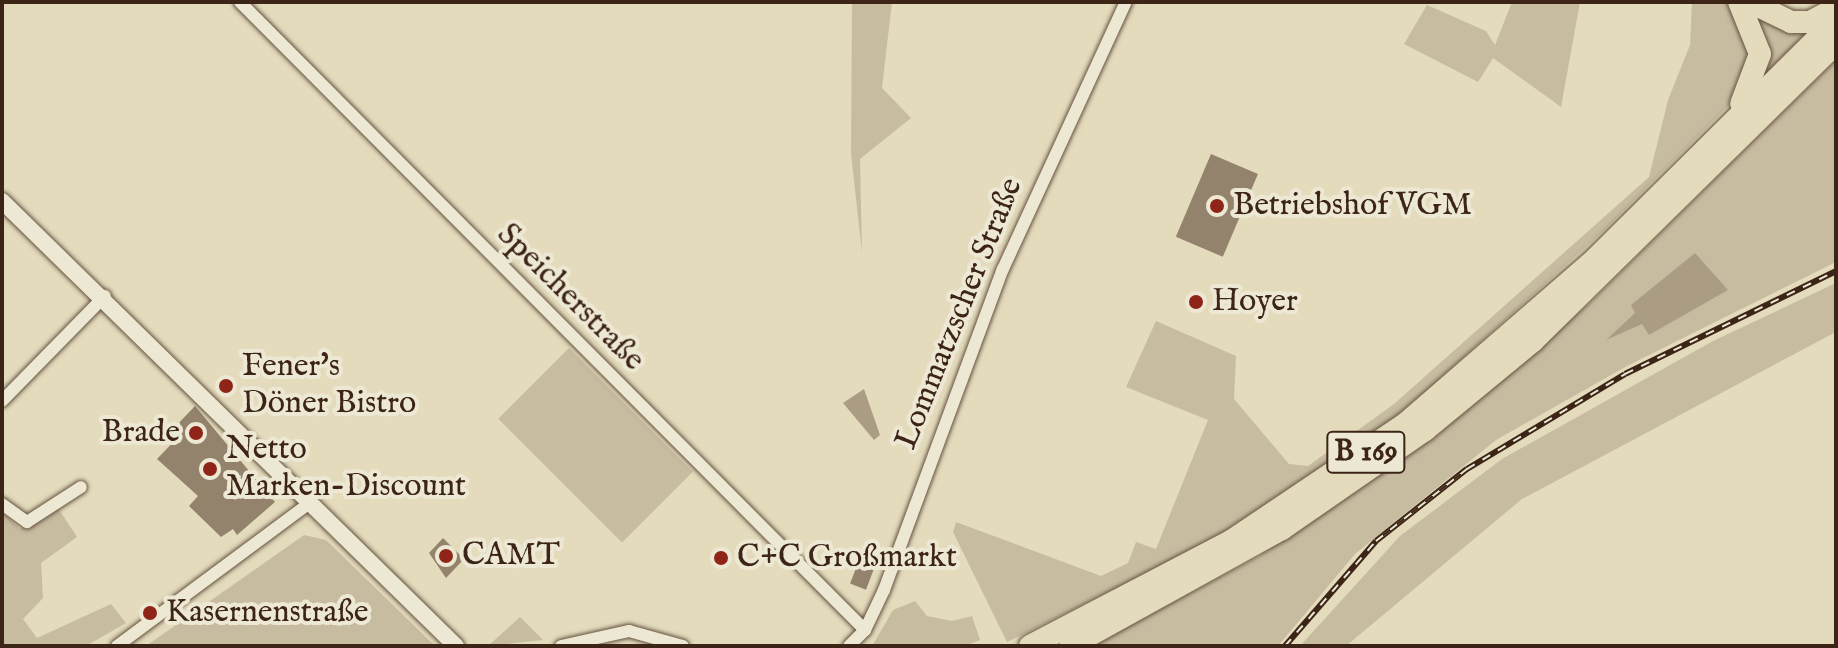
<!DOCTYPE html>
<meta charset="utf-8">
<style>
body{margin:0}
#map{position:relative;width:1838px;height:648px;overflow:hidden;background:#e3dbbc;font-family:"IM FELL English",serif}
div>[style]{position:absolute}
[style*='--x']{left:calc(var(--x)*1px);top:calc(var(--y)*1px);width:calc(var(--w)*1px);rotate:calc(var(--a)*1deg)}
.green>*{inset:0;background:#c7bca0;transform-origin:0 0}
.water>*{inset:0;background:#aa9d84}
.building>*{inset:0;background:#93836c;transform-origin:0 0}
.roads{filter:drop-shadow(0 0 2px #665240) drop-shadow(0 0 2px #665240)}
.street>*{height:12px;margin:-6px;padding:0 6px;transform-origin:6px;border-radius:6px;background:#ede8d3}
.secondary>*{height:16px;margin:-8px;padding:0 8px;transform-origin:8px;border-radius:8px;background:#ede8d3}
.highway>*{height:22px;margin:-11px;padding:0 11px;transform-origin:11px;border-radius:11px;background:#e3dbbc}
.rail>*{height:6px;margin-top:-3px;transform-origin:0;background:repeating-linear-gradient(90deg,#ede8d3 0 9px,#3c2416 0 18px);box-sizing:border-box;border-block:2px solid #3c2416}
.dots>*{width:22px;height:22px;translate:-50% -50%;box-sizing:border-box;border:4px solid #ede8d3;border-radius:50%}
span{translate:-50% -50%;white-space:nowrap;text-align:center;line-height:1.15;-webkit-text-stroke:8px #ede8d3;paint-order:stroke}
.shield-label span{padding:2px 6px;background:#ede8d3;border:2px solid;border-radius:6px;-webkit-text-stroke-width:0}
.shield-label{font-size:30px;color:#3c2416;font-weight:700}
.poi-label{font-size:32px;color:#3c2416}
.left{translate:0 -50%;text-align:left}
.right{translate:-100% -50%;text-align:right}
.street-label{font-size:32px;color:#3c2416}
.frame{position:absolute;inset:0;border:4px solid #3c2416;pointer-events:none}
</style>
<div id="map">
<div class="green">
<div style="clip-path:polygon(852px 2px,892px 2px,882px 88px,911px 118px,860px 159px,862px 253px,851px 153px)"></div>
<div style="clip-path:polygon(1512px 2px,1580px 2px,1561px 107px,1493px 58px,1478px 82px,1404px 44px,1427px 5px,1486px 31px,1495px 45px)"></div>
<div style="clip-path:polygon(1692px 2px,1726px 2px,1743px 22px,1753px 55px,1735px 99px,1601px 233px,1392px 422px,1272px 506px,1127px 589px,1112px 590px,1007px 642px,953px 532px,956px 522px,1101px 576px,1128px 563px,1136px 542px,1156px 549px,1208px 420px,1126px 387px,1156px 321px,1236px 356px,1234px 399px,1289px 464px,1308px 466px,1394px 404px,1649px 177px,1668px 100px,1690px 45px)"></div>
<div style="clip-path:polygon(1753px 15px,1824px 23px,1757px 92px)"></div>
<div style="clip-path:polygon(1836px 60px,1836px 262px,1627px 366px,1496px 440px,1355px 554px,1278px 646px,1090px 646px,1258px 557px,1453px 421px,1588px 305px)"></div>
<div style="clip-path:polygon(1836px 283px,1836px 332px,1522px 499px,1346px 646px,1300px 646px,1400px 536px,1502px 459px,1713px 341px)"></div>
<div style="left:569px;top:348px;width:175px;height:100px;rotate:45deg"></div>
<div style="clip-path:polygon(58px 508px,77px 537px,41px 563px,43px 598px,23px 619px,37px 638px,111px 604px,126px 623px,86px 646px,2px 646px,2px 512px,20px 529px)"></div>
<div style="clip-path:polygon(304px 535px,326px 540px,435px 646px,146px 646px)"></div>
<div style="clip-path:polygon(915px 601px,927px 616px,952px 621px,972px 616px,980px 640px,965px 646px,872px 646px,893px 610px)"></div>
<div style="clip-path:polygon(520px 617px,543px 640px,488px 646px)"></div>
</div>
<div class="water">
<div style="clip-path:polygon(1695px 253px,1728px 290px,1649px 335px,1642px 324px,1606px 340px,1635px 313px,1631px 305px)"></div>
<div style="clip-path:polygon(864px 389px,880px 435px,874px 440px,843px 403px)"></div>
</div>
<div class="building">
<div style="left:1211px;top:154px;width:51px;height:90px;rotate:23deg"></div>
<div style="clip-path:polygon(195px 406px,275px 502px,237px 535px,233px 529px,221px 537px,189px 506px,198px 496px,157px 459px,180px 435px,173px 429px)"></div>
<div style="clip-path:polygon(443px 538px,464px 559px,446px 578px,429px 553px)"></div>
<div style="left:858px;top:563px;width:17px;height:22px;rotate:21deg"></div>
</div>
<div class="roads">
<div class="street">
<div style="--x:240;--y:2;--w:886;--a:45.14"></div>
<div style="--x:2;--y:401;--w:147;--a:-45.6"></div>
<div style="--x:2;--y:504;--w:31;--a:36"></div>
<div style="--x:27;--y:522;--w:64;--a:-32.9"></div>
<div style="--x:117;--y:646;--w:242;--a:-36.6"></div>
<div style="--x:561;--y:646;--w:70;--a:-12.4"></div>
<div style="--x:629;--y:631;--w:56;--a:15.5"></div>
<div style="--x:849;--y:646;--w:23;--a:-45"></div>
<div style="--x:865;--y:630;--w:44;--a:-64.6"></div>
<div style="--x:884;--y:590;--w:342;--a:-69.7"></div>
<div style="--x:1003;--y:269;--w:294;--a:-65.3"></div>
</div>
<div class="secondary">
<div style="--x:2;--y:201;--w:636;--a:44.43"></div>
</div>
<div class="highway">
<div style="--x:1739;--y:2;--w:56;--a:68"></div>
<div style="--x:1760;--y:54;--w:53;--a:110.8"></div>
<div style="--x:1750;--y:2;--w:46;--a:26"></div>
<div style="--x:1791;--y:22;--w:19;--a:0"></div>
<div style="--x:1810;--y:22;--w:30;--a:-28"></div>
<div style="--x:1030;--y:646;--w:227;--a:-27.6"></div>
<div style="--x:1231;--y:541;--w:210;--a:-33.9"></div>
<div style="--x:1405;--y:424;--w:245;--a:-40.9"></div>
<div style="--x:1590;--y:264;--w:346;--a:-44.8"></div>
<div style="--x:1070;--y:646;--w:242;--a:-28.9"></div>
<div style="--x:1282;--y:529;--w:174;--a:-34.7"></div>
<div style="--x:1425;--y:430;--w:140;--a:-39.5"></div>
<div style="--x:1533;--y:341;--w:425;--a:-44.5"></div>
</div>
</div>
<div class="rail">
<div style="--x:1285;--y:646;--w:139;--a:-49.1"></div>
<div style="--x:1376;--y:541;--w:116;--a:-38.4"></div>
<div style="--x:1467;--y:469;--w:184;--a:-31"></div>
<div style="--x:1625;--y:374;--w:235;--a:-26"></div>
</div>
<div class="dots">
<div style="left:1217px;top:206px;background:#8f2418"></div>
<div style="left:1196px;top:302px;background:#8f2418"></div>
<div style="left:226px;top:386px;background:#8f2418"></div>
<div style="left:196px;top:433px;background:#8f2418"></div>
<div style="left:210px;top:469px;background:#8f2418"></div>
<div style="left:446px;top:556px;background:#8f2418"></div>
<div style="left:721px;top:558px;background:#8f2418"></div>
<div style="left:150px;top:613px;background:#8f2418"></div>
</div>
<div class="shield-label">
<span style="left:1366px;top:452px">B 169</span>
</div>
<div class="poi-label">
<span class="left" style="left:1233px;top:206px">Betriebshof VGM</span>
<span class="left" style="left:1212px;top:302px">Hoyer</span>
<span class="left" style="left:242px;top:386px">Fener's<br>Döner Bistro</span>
<span class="right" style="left:180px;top:433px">Brade</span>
<span class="left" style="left:226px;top:469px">Netto<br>Marken-Discount</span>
<span class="left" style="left:462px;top:556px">CAMT</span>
<span class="left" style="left:737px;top:558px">C+C Großmarkt</span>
<span class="left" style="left:166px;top:613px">Kasernenstraße</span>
</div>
<div class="street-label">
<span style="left:570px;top:298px;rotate:45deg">Speicherstraße</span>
<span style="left:960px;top:314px;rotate:-68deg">Lommatzscher Straße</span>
</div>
<div class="frame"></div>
</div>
